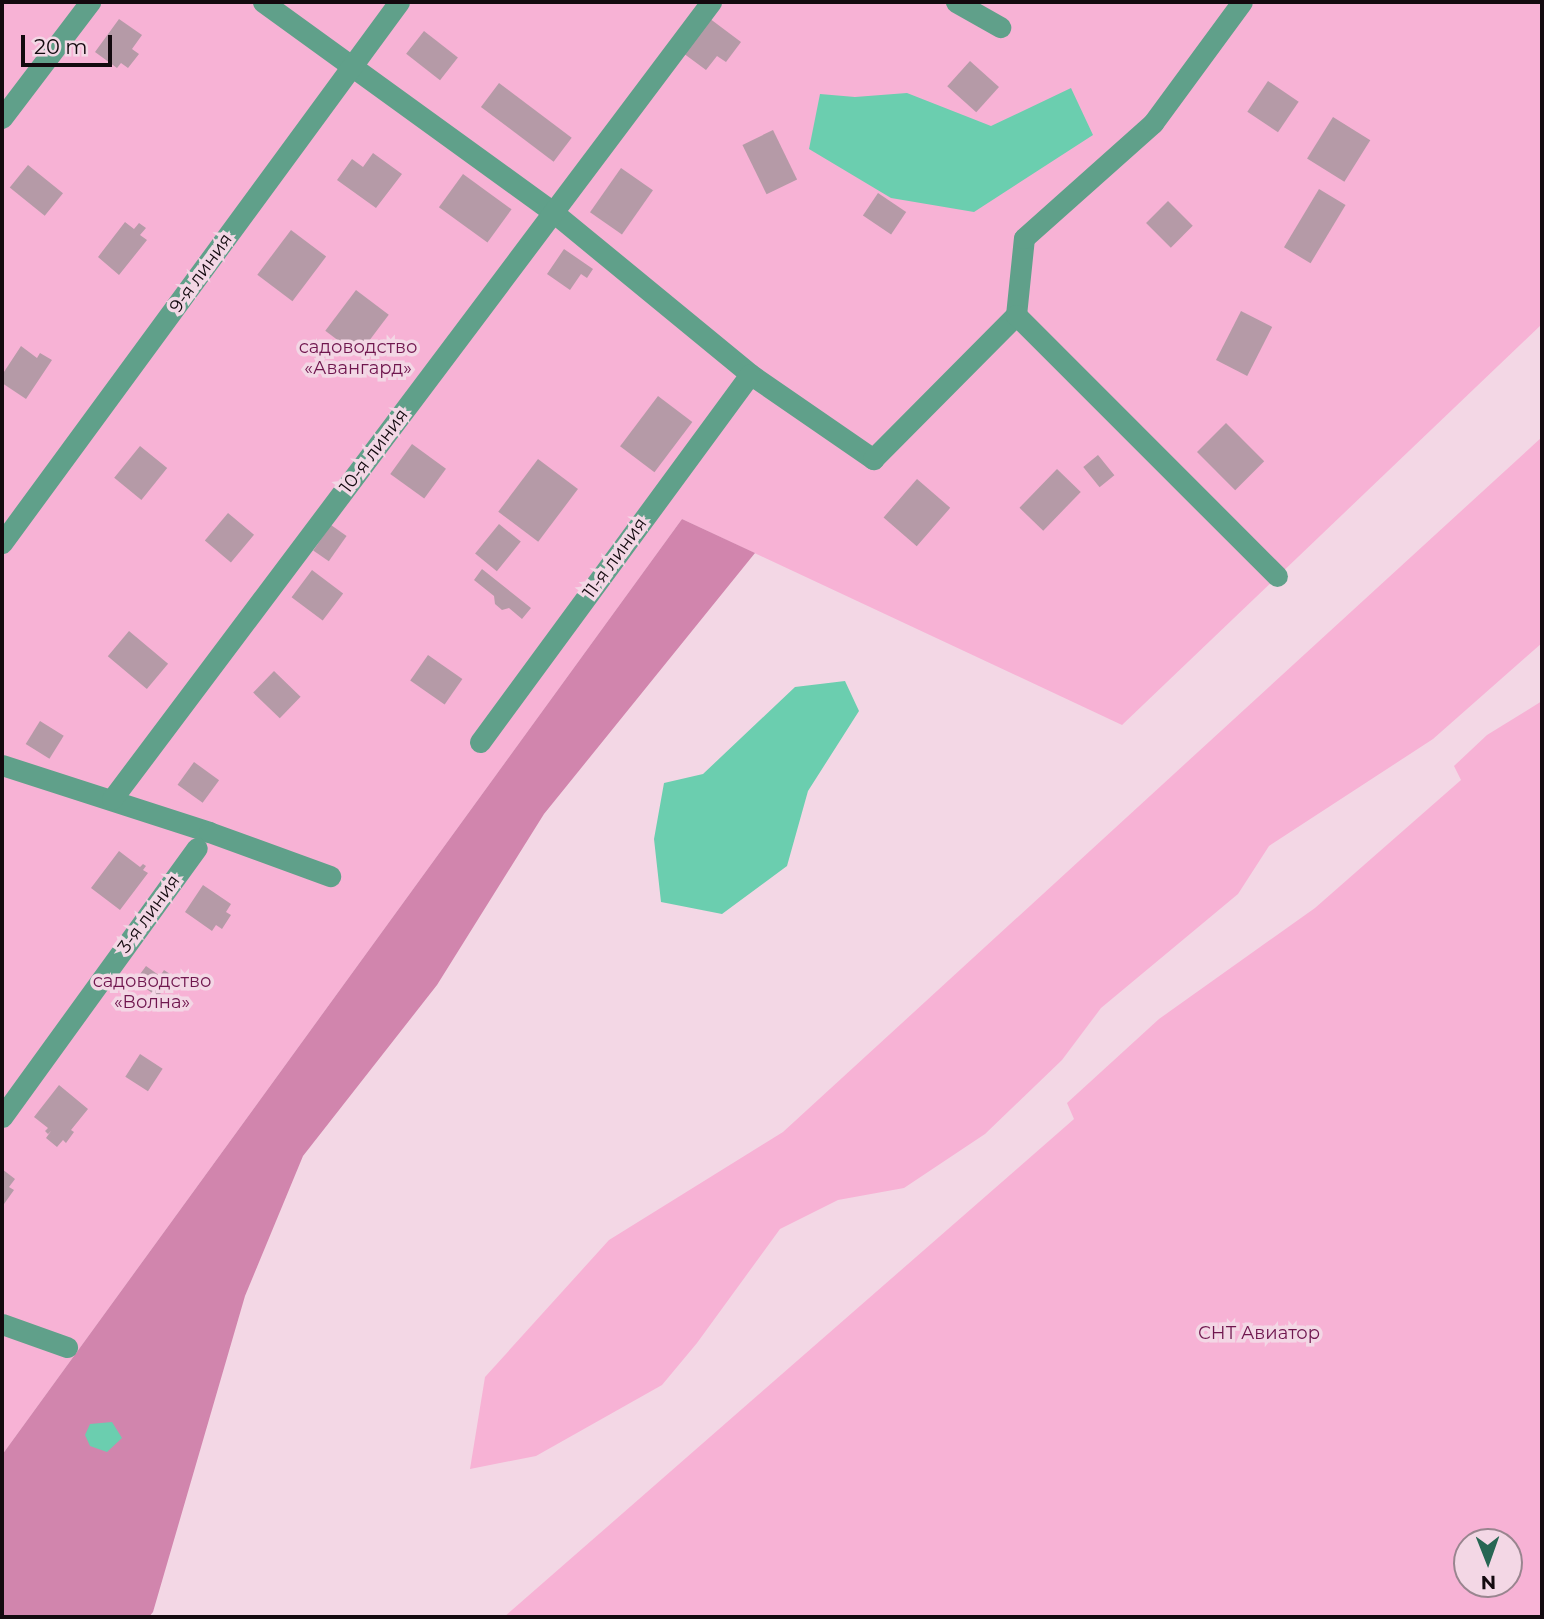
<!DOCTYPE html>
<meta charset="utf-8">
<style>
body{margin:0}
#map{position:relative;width:1544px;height:1619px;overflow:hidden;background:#f3d7e5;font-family:Montserrat,sans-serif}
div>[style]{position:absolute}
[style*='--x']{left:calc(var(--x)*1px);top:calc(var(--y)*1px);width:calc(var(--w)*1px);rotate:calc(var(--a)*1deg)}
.green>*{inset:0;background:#f7b2d5}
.forest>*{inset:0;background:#d185ad}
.water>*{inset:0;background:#6bceaf}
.building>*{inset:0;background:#b59aa7;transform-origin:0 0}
.minor>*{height:21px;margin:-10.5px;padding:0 10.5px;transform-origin:10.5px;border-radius:10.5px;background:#60a08a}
span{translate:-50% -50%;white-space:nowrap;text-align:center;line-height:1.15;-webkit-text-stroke:7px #f3d7e5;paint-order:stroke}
.street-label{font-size:18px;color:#130a0f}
.park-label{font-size:18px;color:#6f164e}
.frame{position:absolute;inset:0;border:4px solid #130a0f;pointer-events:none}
.north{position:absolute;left:1453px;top:1528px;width:70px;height:70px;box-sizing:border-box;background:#f3d7e5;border:2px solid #99858f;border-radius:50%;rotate:179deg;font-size:19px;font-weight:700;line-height:28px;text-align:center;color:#130a0f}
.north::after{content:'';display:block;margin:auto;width:24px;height:32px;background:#276653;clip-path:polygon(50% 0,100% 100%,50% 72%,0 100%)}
.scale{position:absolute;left:21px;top:35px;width:91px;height:32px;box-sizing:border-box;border:4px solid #130a0f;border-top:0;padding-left:9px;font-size:21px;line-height:24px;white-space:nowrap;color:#130a0f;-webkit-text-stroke:5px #f3d7e5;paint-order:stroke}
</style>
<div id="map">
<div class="green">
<div style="clip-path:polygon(2px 2px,1542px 2px,1542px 324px,1122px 725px,682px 519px,2px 1455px)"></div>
<div style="clip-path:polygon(1542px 437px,1542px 643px,1433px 739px,1269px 846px,1238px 894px,1101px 1008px,1062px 1060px,985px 1134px,904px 1188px,838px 1200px,780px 1229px,697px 1343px,662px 1385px,536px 1456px,470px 1469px,485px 1377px,609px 1240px,783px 1132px)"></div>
<div style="clip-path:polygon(evenodd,1542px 701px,1542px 1617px,504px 1617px,1074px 1119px,1067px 1103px,1159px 1019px,1315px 908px,1461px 780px,1454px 766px,1487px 735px,1542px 701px,1509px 1542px,1509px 1584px,1467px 1584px,1467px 1542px,1509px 1542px)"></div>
</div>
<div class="forest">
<div style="clip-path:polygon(682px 519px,755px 553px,544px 814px,437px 985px,303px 1156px,245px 1296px,153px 1612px,149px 1617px,2px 1617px,2px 1455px)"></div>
</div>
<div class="water">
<div style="clip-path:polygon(1071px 88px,1093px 135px,974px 212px,891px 198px,809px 149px,820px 94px,855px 97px,907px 93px,991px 126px)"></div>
<div style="clip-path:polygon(845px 681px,859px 711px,808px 791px,787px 866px,722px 914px,661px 902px,654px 839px,664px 783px,703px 774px,795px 687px)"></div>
<div style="clip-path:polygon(112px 1422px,122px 1438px,107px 1452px,90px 1446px,85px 1435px,90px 1424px)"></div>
</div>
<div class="building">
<div style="clip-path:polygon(709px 18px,741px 42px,726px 62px,717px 56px,706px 70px,683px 53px)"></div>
<div style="clip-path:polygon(119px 19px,142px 35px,132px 49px,139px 54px,128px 68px,121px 63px,117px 68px,95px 52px)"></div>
<div style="left:424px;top:31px;width:43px;height:29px;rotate:38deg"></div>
<div style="left:970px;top:61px;width:39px;height:34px;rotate:42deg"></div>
<div style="left:1268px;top:81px;width:37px;height:37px;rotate:34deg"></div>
<div style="left:499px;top:83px;width:91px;height:30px;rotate:37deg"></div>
<div style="left:1333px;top:117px;width:44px;height:49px;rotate:32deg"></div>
<div style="left:773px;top:130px;width:55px;height:34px;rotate:64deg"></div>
<div style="clip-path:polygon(373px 153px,402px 174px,376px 208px,337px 180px,352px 159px,363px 167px)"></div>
<div style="left:28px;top:165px;width:45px;height:29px;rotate:39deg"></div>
<div style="left:621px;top:168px;width:39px;height:54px;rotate:35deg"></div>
<div style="left:463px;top:174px;width:60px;height:41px;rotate:36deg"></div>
<div style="left:1319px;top:189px;width:31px;height:68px;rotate:31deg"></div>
<div style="left:878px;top:193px;width:34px;height:27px;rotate:34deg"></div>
<div style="left:1168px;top:201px;width:35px;height:31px;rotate:45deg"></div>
<div style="clip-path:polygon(125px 222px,134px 229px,139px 223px,146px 228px,140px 235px,147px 240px,119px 275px,98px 257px)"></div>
<div style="left:291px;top:230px;width:44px;height:56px;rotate:37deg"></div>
<div style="clip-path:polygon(564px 249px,593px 269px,587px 278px,581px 274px,570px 290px,547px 274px)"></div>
<div style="left:356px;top:290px;width:41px;height:51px;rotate:37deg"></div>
<div style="left:1241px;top:311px;width:35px;height:55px;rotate:27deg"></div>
<div style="clip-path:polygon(21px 346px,37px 358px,40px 353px,52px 360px,26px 399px,2px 383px,2px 375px)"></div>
<div style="left:658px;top:396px;width:43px;height:63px;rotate:37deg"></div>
<div style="left:1226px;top:423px;width:54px;height:41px;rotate:45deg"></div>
<div style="left:412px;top:444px;width:42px;height:37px;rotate:36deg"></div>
<div style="left:140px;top:446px;width:35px;height:41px;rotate:39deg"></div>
<div style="left:1098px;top:455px;width:26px;height:19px;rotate:51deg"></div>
<div style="left:538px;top:459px;width:50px;height:66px;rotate:37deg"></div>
<div style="left:1057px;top:469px;width:33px;height:54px;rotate:44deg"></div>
<div style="left:917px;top:479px;width:44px;height:51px;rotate:41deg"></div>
<div style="left:228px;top:513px;width:34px;height:36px;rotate:40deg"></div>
<div style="left:499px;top:524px;width:28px;height:38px;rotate:39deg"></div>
<div style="left:331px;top:525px;width:19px;height:31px;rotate:35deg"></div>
<div style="clip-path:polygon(482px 569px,531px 608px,522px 619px,509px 608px,502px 610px,495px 604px,494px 596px,474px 580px)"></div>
<div style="left:312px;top:570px;width:39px;height:34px;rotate:37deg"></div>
<div style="left:129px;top:631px;width:51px;height:33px;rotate:40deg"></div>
<div style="left:428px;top:655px;width:42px;height:31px;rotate:35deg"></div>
<div style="left:274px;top:671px;width:37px;height:30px;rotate:44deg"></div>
<div style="left:40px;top:721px;width:28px;height:27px;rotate:32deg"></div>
<div style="left:194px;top:762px;width:31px;height:28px;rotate:36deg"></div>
<div style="clip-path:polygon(119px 851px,140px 867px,143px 864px,146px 866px,143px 870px,148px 873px,120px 910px,91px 888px)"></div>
<div style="clip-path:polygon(203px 885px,231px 904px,226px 912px,231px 915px,222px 929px,216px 925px,212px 931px,185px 912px)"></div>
<div style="clip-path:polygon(146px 966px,160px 976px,164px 970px,173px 976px,158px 997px,135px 981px)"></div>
<div style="left:140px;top:1054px;width:27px;height:27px;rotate:33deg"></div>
<div style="clip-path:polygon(59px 1085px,88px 1109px,71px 1130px,74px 1132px,66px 1143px,63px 1140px,57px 1147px,46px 1138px,51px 1131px,48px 1134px,45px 1131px,48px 1128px,34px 1117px)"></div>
<div style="clip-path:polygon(2px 1169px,15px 1179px,9px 1187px,14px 1190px,4px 1204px)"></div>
</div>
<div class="minor">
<div style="--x:263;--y:2;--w:358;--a:35.9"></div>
<div style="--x:553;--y:212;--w:255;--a:39.4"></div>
<div style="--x:750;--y:374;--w:150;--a:34.6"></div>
<div style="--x:873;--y:459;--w:203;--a:-45.2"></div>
<div style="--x:1016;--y:315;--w:77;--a:-84.1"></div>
<div style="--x:1024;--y:238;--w:173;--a:-41.7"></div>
<div style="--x:1153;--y:123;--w:150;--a:-53.7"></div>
<div style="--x:956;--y:2;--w:51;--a:29.6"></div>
<div style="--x:2;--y:118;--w:146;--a:-52.8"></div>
<div style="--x:1016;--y:315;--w:369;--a:45"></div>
<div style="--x:2;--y:543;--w:671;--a:-53.73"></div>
<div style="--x:480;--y:742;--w:456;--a:-53.7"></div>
<div style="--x:2;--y:765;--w:218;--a:17.9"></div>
<div style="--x:209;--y:832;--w:129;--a:20"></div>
<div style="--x:112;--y:799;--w:997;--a:-53.07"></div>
<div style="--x:2;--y:1117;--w:332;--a:-54.1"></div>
<div style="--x:2;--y:1324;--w:69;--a:19.5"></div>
</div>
<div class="street-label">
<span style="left:201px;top:273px;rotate:-54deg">9-я линия</span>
<span style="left:374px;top:451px;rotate:-53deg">10-я линия</span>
<span style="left:615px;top:558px;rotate:-54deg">11-я линия</span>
<span style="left:149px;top:914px;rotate:-54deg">3-я линия</span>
</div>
<div class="park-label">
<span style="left:358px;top:358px">садоводство<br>«Авангард»</span>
<span style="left:152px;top:992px">садоводство<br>«Волна»</span>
<span style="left:1259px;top:1333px">СНТ Авиатор</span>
</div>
<div class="frame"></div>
<div class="north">N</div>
<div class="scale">20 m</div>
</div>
